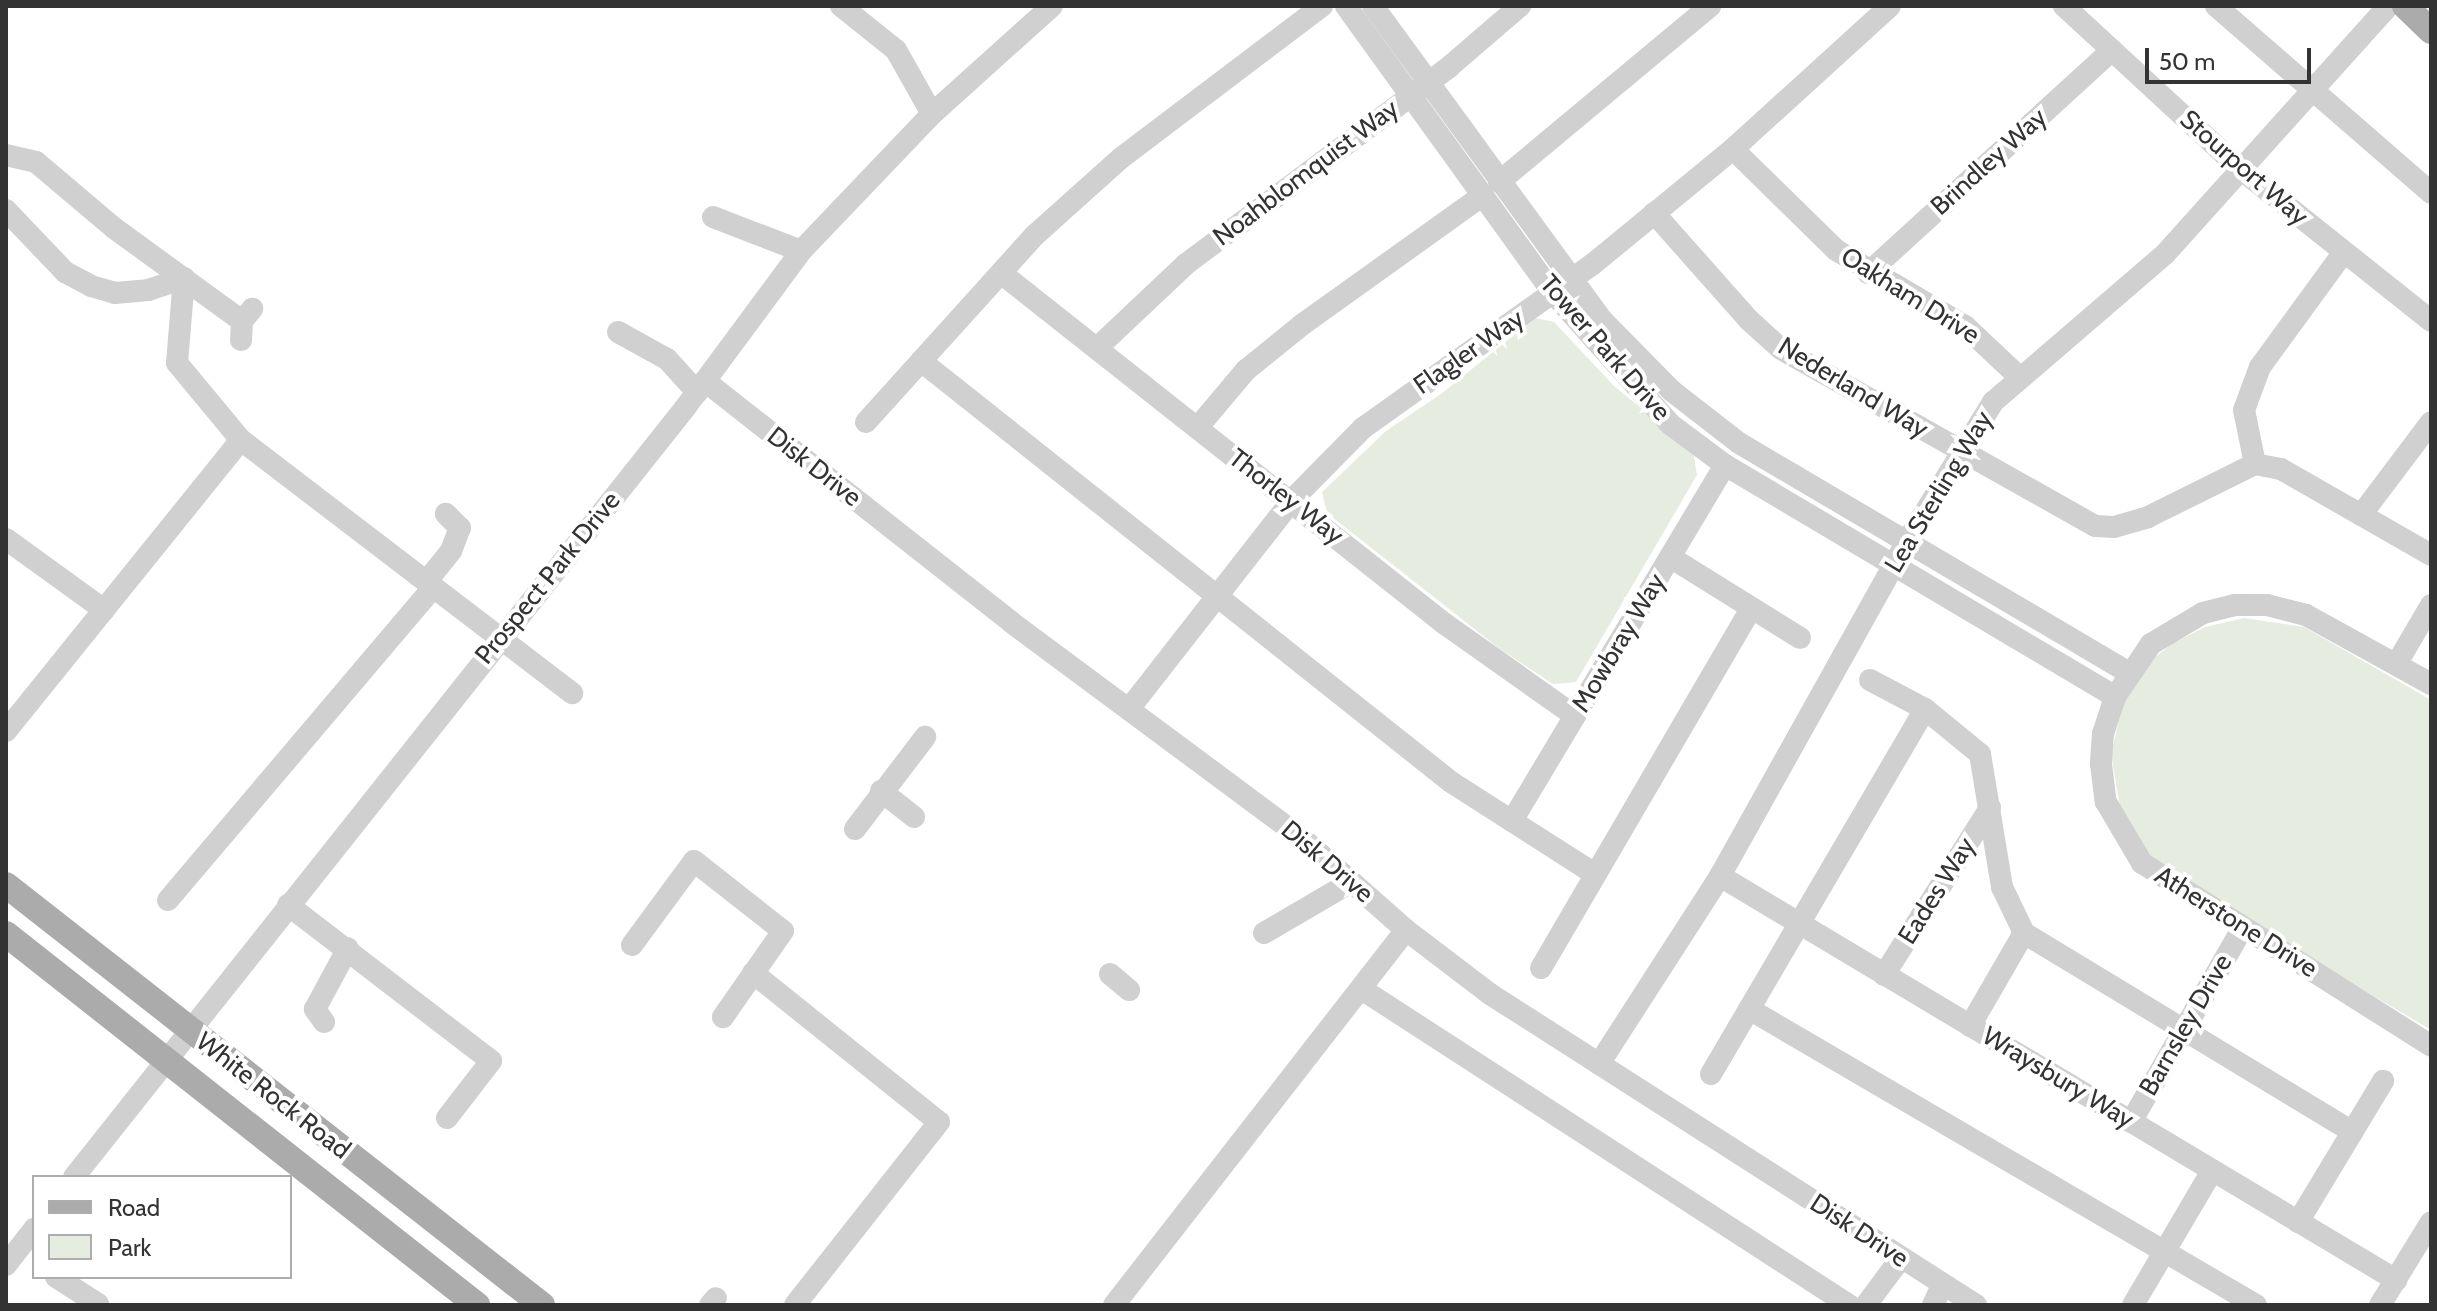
<!DOCTYPE html>
<style>
body{margin:0}
#map{position:relative;width:2437px;height:1311px;overflow:hidden;background:#fff;font-family:Cabin,sans-serif}
div>[style]{position:absolute}
[style*='--x']{left:calc(var(--x)*1px);top:calc(var(--y)*1px);width:calc(var(--w)*1px);rotate:calc(var(--a)*1deg)}
.green>*{inset:0;background:#e6ecdf}
.minor>*{height:22px;margin:-11px;padding:0 11px;transform-origin:11px;border-radius:11px;background:#d0d0d0}
.major>*{height:26px;margin:-13px;padding:0 13px;transform-origin:13px;border-radius:13px;background:#ababab}
span{translate:-50% -50%;white-space:nowrap;text-align:center;line-height:1.15;-webkit-text-stroke:8px #fff;paint-order:stroke}
.street-label{font-size:26px;color:#333}
.frame{position:absolute;inset:0;border:8px solid #333;pointer-events:none}
.legend{position:absolute;left:32px;top:1175px;width:260px;height:104px;box-sizing:border-box;background:#fff;border:2px solid #adadad;margin:0;padding:10px 14px;list-style:none;font-size:24px;color:#333}
.legend li{display:flex;align-items:center;gap:16px;height:40px}
.legend b{width:40px;border:2px solid #adadad}
.scale{position:absolute;left:2145px;top:48px;width:166px;height:36px;box-sizing:border-box;border:4px solid #333;border-top:0;padding-left:10px;font-size:24px;line-height:28px;white-space:nowrap;color:#333;-webkit-text-stroke:6px #fff;paint-order:stroke}
</style>
<div id="map">
<div class="green">
<div style="clip-path:polygon(1535px 318px,1554px 322px,1614px 386px,1693px 451px,1697px 475px,1576px 682px,1553px 684px,1500px 649px,1327px 513px,1322px 492px,1386px 431px,1441px 394px)"></div>
<div style="clip-path:polygon(2244px 618px,2304px 627px,2431px 700px,2431px 1030px,2171px 876px,2154px 862px,2121px 812px,2111px 754px,2123px 704px,2155px 657px,2172px 644px,2205px 627px)"></div>
</div>
<div class="minor">
<div style="--x:841;--y:6;--w:70;--a:38.7"></div>
<div style="--x:896;--y:50;--w:73;--a:60.6"></div>
<div style="--x:1346;--y:6;--w:354;--a:54.2"></div>
<div style="--x:1553;--y:293;--w:176;--a:48.2"></div>
<div style="--x:1670;--y:424;--w:69;--a:36.7"></div>
<div style="--x:1725;--y:465;--w:454;--a:30.7"></div>
<div style="--x:1373;--y:6;--w:387;--a:53.9"></div>
<div style="--x:1601;--y:319;--w:101;--a:45.4"></div>
<div style="--x:1672;--y:391;--w:85;--a:37.8"></div>
<div style="--x:1739;--y:443;--w:451;--a:30.5"></div>
<div style="--x:2064;--y:6;--w:245;--a:42.7"></div>
<div style="--x:2244;--y:172;--w:239;--a:38.5"></div>
<div style="--x:2216;--y:6;--w:285;--a:41"></div>
<div style="--x:1733;--y:149;--w:144;--a:44.4"></div>
<div style="--x:1836;--y:250;--w:150;--a:30.5"></div>
<div style="--x:1965;--y:326;--w:73;--a:43.3"></div>
<div style="--x:6;--y:155;--w:31;--a:13"></div>
<div style="--x:36;--y:162;--w:102;--a:40.2"></div>
<div style="--x:114;--y:228;--w:158;--a:36"></div>
<div style="--x:1499;--y:182;--w:275;--a:-39.8"></div>
<div style="--x:6;--y:210;--w:86;--a:46.4"></div>
<div style="--x:65;--y:272;--w:30;--a:28"></div>
<div style="--x:91;--y:286;--w:25;--a:16"></div>
<div style="--x:115;--y:293;--w:33;--a:-5"></div>
<div style="--x:148;--y:290;--w:38;--a:-18"></div>
<div style="--x:1654;--y:213;--w:143;--a:48.4"></div>
<div style="--x:1749;--y:320;--w:43;--a:42.2"></div>
<div style="--x:1781;--y:349;--w:360;--a:29.4"></div>
<div style="--x:2095;--y:526;--w:19;--a:3"></div>
<div style="--x:2114;--y:527;--w:35;--a:-16"></div>
<div style="--x:2148;--y:517;--w:119;--a:-26.4"></div>
<div style="--x:2255;--y:464;--w:26;--a:11"></div>
<div style="--x:2281;--y:469;--w:173;--a:29.8"></div>
<div style="--x:713;--y:217;--w:94;--a:21.1"></div>
<div style="--x:1001;--y:273;--w:566;--a:38.33"></div>
<div style="--x:1445;--y:624;--w:159;--a:35.3"></div>
<div style="--x:1868;--y:273;--w:329;--a:-42.4"></div>
<div style="--x:184;--y:278;--w:85;--a:94.7"></div>
<div style="--x:177;--y:363;--w:100;--a:50.3"></div>
<div style="--x:241;--y:440;--w:417;--a:37.4"></div>
<div style="--x:618;--y:332;--w:56;--a:28.9"></div>
<div style="--x:667;--y:359;--w:45;--a:47.7"></div>
<div style="--x:241;--y:340;--w:19;--a:-87"></div>
<div style="--x:242;--y:321;--w:16;--a:-50"></div>
<div style="--x:1097;--y:348;--w:122;--a:-43.3"></div>
<div style="--x:1186;--y:264;--w:329;--a:-36.8"></div>
<div style="--x:1449;--y:67;--w:94;--a:-40.7"></div>
<div style="--x:921;--y:361;--w:677;--a:38.46"></div>
<div style="--x:1451;--y:782;--w:171;--a:32.6"></div>
<div style="--x:705;--y:381;--w:390;--a:38.2"></div>
<div style="--x:1011;--y:622;--w:364;--a:36.6"></div>
<div style="--x:1303;--y:839;--w:137;--a:41.5"></div>
<div style="--x:1406;--y:930;--w:106;--a:37.3"></div>
<div style="--x:1490;--y:994;--w:577;--a:32.62"></div>
<div style="--x:866;--y:422;--w:251;--a:-47.9"></div>
<div style="--x:1034;--y:236;--w:117;--a:-41.9"></div>
<div style="--x:1121;--y:158;--w:252;--a:-37.1"></div>
<div style="--x:1198;--y:427;--w:75;--a:-49.9"></div>
<div style="--x:1246;--y:370;--w:73;--a:-38.9"></div>
<div style="--x:1303;--y:324;--w:221;--a:-35.6"></div>
<div style="--x:2255;--y:464;--w:55;--a:-101.5"></div>
<div style="--x:2244;--y:410;--w:46;--a:-69.6"></div>
<div style="--x:2260;--y:367;--w:142;--a:-53.9"></div>
<div style="--x:2361;--y:515;--w:116;--a:-53"></div>
<div style="--x:6;--y:539;--w:121;--a:35.9"></div>
<div style="--x:1670;--y:557;--w:153;--a:31.9"></div>
<div style="--x:426;--y:582;--w:40;--a:-51"></div>
<div style="--x:451;--y:551;--w:25;--a:-69"></div>
<div style="--x:460;--y:528;--w:20;--a:-135"></div>
<div style="--x:2397;--y:663;--w:67;--a:-59.6"></div>
<div style="--x:1870;--y:680;--w:62;--a:27.8"></div>
<div style="--x:1925;--y:709;--w:71;--a:39.3"></div>
<div style="--x:1980;--y:754;--w:135;--a:80.6"></div>
<div style="--x:2002;--y:887;--w:51;--a:64.4"></div>
<div style="--x:2024;--y:933;--w:384;--a:31.2"></div>
<div style="--x:2431;--y:684;--w:143;--a:-151.1"></div>
<div style="--x:2306;--y:615;--w:40;--a:-165.6"></div>
<div style="--x:2267;--y:605;--w:32;--a:180"></div>
<div style="--x:2235;--y:605;--w:33;--a:166"></div>
<div style="--x:2203;--y:613;--w:61;--a:149.2"></div>
<div style="--x:2151;--y:644;--w:64;--a:124.2"></div>
<div style="--x:2115;--y:697;--w:38;--a:108"></div>
<div style="--x:2103;--y:733;--w:31;--a:94"></div>
<div style="--x:2101;--y:764;--w:38;--a:83"></div>
<div style="--x:2106;--y:802;--w:71;--a:59.5"></div>
<div style="--x:2142;--y:863;--w:342;--a:32.3"></div>
<div style="--x:1129;--y:709;--w:265;--a:-52"></div>
<div style="--x:1292;--y:500;--w:101;--a:-45.4"></div>
<div style="--x:1363;--y:428;--w:282;--a:-35.5"></div>
<div style="--x:1593;--y:264;--w:181;--a:-39.4"></div>
<div style="--x:1733;--y:149;--w:212;--a:-42.3"></div>
<div style="--x:6;--y:731;--w:374;--a:-51.1"></div>
<div style="--x:881;--y:791;--w:42;--a:38.2"></div>
<div style="--x:1512;--y:821;--w:415;--a:-59.1"></div>
<div style="--x:855;--y:829;--w:116;--a:-52.7"></div>
<div style="--x:1720;--y:876;--w:788;--a:30.86"></div>
<div style="--x:168;--y:900;--w:410;--a:-49.7"></div>
<div style="--x:288;--y:905;--w:256;--a:37.5"></div>
<div style="--x:491;--y:1061;--w:72;--a:127.7"></div>
<div style="--x:1264;--y:933;--w:101;--a:-30.4"></div>
<div style="--x:632;--y:945;--w:104;--a:-53.6"></div>
<div style="--x:694;--y:861;--w:113;--a:38.2"></div>
<div style="--x:783;--y:931;--w:105;--a:124.9"></div>
<div style="--x:1541;--y:968;--w:417;--a:-59.7"></div>
<div style="--x:753;--y:973;--w:238;--a:38.7"></div>
<div style="--x:939;--y:1122;--w:233;--a:128.2"></div>
<div style="--x:1110;--y:974;--w:25;--a:40"></div>
<div style="--x:1884;--y:975;--w:198;--a:-57.6"></div>
<div style="--x:1363;--y:990;--w:579;--a:32.95"></div>
<div style="--x:1749;--y:1009;--w:587;--a:30.28"></div>
<div style="--x:324;--y:1022;--w:16;--a:-125"></div>
<div style="--x:315;--y:1009;--w:69;--a:-61.6"></div>
<div style="--x:1970;--y:1026;--w:108;--a:-59.9"></div>
<div style="--x:1599;--y:1064;--w:224;--a:-57.2"></div>
<div style="--x:1720;--y:876;--w:381;--a:-60.8"></div>
<div style="--x:1906;--y:543;--w:166;--a:-58.3"></div>
<div style="--x:1993;--y:402;--w:227;--a:-40.7"></div>
<div style="--x:2165;--y:254;--w:334;--a:-48"></div>
<div style="--x:1711;--y:1074;--w:423;--a:-59.6"></div>
<div style="--x:2131;--y:1122;--w:223;--a:-60.1"></div>
<div style="--x:74;--y:1177;--w:982;--a:-51.53"></div>
<div style="--x:685;--y:408;--w:195;--a:-53.5"></div>
<div style="--x:801;--y:251;--w:190;--a:-46.3"></div>
<div style="--x:932;--y:114;--w:161;--a:-42"></div>
<div style="--x:2298;--y:1222;--w:165;--a:-58.9"></div>
<div style="--x:6;--y:1265;--w:46;--a:-52.1"></div>
<div style="--x:56;--y:1277;--w:50;--a:32.7"></div>
<div style="--x:710;--y:1305;--w:9;--a:-49"></div>
<div style="--x:1114;--y:1305;--w:475;--a:-52.1"></div>
<div style="--x:1866;--y:1305;--w:59;--a:-53.3"></div>
<div style="--x:1933;--y:1305;--w:23;--a:-65"></div>
<div style="--x:2133;--y:1305;--w:156;--a:-59.5"></div>
<div style="--x:2380;--y:1305;--w:97;--a:-58.4"></div>
</div>
<div class="major">
<div style="--x:2405;--y:6;--w:36;--a:44"></div>
<div style="--x:6;--y:885;--w:681;--a:38.08"></div>
<div style="--x:6;--y:934;--w:600;--a:38.23"></div>
</div>
<div class="street-label">
<span style="left:1989px;top:162px;rotate:-42deg">Brindley Way</span>
<span style="left:2244px;top:168px;rotate:41deg">Stourport Way</span>
<span style="left:1306px;top:173px;rotate:-37deg">Noahblomquist Way</span>
<span style="left:1910px;top:296px;rotate:32deg">Oakham Drive</span>
<span style="left:1605px;top:348px;rotate:49deg">Tower Park Drive</span>
<span style="left:1469px;top:352px;rotate:-35deg">Flagler Way</span>
<span style="left:1853px;top:388px;rotate:31deg">Nederland Way</span>
<span style="left:814px;top:467px;rotate:38deg">Disk Drive</span>
<span style="left:1939px;top:492px;rotate:-59deg">Lea Sterling Way</span>
<span style="left:1286px;top:497px;rotate:38deg">Thorley Way</span>
<span style="left:548px;top:578px;rotate:-51deg">Prospect Park Drive</span>
<span style="left:1619px;top:643px;rotate:-59deg">Mowbray Way</span>
<span style="left:1327px;top:862px;rotate:40deg">Disk Drive</span>
<span style="left:1937px;top:891px;rotate:-58deg">Eades Way</span>
<span style="left:2236px;top:922px;rotate:32deg">Atherstone Drive</span>
<span style="left:2186px;top:1025px;rotate:-60deg">Barnsley Drive</span>
<span style="left:2058px;top:1078px;rotate:31deg">Wraysbury Way</span>
<span style="left:273px;top:1096px;rotate:38deg">White Rock Road</span>
<span style="left:1859px;top:1231px;rotate:33deg">Disk Drive</span>
</div>
<div class="frame"></div>
<ul class="legend">
<li><b style="height:10px;background:#ababab"></b>Road</li>
<li><b style="height:22px;background:#e6ecdf"></b>Park</li>
</ul>
<div class="scale">50 m</div>
</div>
